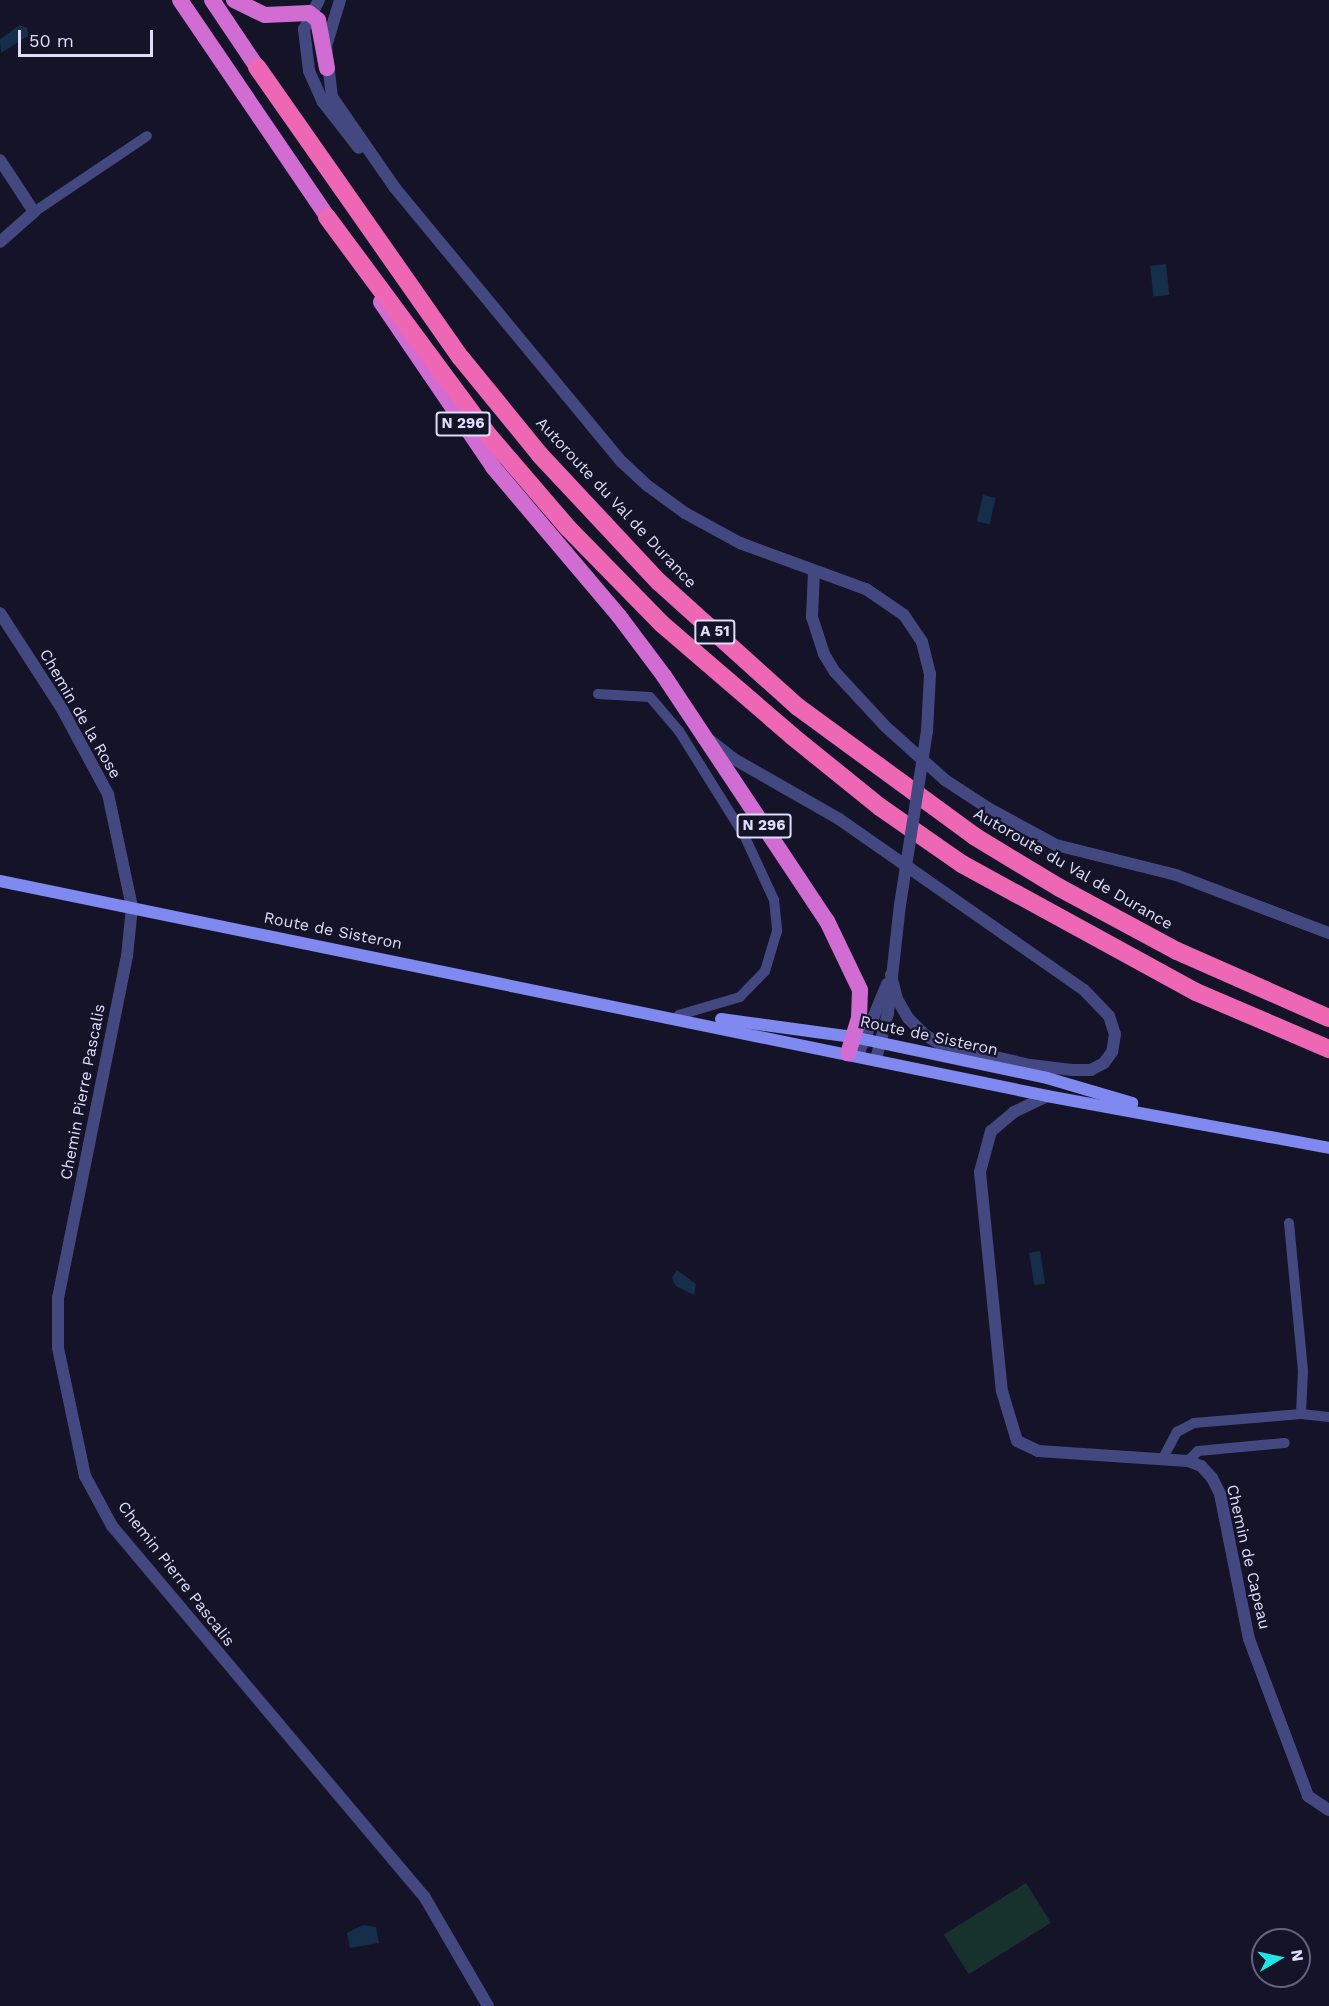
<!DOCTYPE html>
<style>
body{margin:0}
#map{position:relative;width:1329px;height:2006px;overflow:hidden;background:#151328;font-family:"Work Sans",sans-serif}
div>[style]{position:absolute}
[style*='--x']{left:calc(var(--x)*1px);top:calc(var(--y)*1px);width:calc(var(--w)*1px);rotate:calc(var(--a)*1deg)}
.green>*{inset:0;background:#17312d;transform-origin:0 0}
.water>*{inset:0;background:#152e4a;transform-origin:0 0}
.service>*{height:10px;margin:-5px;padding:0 5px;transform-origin:5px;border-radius:5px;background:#444881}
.minor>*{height:12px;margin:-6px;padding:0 6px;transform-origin:6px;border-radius:6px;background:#444881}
.tertiary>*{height:12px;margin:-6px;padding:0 6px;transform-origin:6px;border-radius:6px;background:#444881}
.secondary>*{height:12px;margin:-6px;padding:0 6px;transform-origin:6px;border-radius:6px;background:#8089f0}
.trunk>*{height:16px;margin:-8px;padding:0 8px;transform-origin:8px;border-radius:8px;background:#d06cd2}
.motorway>*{height:18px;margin:-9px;padding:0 9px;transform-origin:9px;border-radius:9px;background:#ed67b5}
.tertiary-bridge>*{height:12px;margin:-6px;padding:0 6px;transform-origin:6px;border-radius:6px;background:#444881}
span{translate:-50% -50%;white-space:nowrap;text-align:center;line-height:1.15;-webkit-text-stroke:4.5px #151328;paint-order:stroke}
.shield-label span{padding:2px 4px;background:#151328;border:2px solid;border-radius:4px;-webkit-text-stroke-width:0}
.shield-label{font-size:15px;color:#dedefb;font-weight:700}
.street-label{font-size:16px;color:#dedefb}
.north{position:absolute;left:1251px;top:1928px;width:60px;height:60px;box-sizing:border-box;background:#151328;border:2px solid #65647c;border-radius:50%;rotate:81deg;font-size:16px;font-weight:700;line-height:24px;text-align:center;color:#dedefb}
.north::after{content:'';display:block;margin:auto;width:21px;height:27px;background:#21e4e4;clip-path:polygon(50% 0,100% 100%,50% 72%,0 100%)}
.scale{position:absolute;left:18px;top:30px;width:135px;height:27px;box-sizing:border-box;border:3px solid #dedefb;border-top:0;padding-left:8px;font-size:18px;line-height:21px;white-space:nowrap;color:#dedefb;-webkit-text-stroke:4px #151328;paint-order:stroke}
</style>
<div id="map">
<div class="green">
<div style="left:1026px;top:1883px;width:47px;height:97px;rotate:58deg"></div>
</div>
<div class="water">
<div style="clip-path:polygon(20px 25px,27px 28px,28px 36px,1px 53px,0 39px)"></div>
<div style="left:1166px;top:264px;width:31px;height:16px;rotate:84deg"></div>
<div style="left:983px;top:495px;width:13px;height:27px;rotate:13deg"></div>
<div style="left:1040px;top:1251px;width:33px;height:11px;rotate:81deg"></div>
<div style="clip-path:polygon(677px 1270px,696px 1284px,694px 1295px,676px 1286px,672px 1278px)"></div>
<div style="clip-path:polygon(363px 1925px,376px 1927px,379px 1943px,350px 1948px,347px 1933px)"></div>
</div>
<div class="service">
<div style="--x:34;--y:212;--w:136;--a:-33.9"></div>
<div style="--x:598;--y:694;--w:52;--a:3.3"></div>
<div style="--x:650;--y:697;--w:45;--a:49.5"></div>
<div style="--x:679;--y:731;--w:123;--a:58"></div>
<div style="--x:744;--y:835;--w:72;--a:65.2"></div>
<div style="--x:774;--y:900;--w:31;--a:84"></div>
<div style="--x:777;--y:931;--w:42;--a:106.7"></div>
<div style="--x:765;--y:971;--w:36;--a:134"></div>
<div style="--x:740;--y:997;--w:64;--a:163.6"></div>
<div style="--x:1289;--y:1223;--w:149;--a:84.6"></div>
<div style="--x:1303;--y:1371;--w:43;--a:92.7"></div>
<div style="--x:1163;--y:1458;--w:30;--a:-62"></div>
<div style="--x:1177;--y:1432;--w:19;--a:-28"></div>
<div style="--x:1194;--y:1423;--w:107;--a:-4.8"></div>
<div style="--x:1301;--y:1414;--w:28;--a:6"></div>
<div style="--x:1188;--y:1461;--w:14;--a:-45"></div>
<div style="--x:1198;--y:1451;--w:87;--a:-5.3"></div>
</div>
<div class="minor">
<div style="--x:0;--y:160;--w:62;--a:56.8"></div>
<div style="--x:34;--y:212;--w:45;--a:138.6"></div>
<div style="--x:814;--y:571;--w:46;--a:92.5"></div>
<div style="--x:812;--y:617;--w:39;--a:72"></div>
<div style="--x:824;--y:654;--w:21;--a:59"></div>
<div style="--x:835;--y:672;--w:75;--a:47.2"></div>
<div style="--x:886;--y:727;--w:79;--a:41.9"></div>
<div style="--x:945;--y:780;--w:51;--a:33.1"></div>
<div style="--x:988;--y:808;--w:77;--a:28.6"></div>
<div style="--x:1056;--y:845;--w:124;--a:14"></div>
<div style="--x:1176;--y:875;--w:164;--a:20.8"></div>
<div style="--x:0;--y:613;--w:114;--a:57.1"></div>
<div style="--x:62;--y:709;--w:97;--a:61.6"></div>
<div style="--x:108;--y:794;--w:116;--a:78"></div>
<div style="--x:132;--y:907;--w:49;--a:95.8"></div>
<div style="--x:127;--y:956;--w:349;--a:101.4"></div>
<div style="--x:58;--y:1298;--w:50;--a:90"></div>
<div style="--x:58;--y:1348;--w:131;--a:78.1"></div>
<div style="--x:85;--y:1476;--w:57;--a:61.6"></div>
<div style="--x:112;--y:1526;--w:484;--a:49.9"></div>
<div style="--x:424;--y:1896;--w:127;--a:59.8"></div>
<div style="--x:1047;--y:1096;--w:37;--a:154"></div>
<div style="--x:1014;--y:1112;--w:30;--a:140"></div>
<div style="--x:991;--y:1131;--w:42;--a:105"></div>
<div style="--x:980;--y:1172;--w:220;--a:84.3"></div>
<div style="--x:1002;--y:1391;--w:52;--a:73.3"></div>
<div style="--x:1017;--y:1441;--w:23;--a:25"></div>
<div style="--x:1038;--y:1451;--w:150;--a:3.8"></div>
<div style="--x:1188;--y:1461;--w:14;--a:21"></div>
<div style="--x:1201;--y:1466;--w:16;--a:47"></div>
<div style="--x:1212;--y:1478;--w:18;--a:63"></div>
<div style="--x:1220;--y:1494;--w:148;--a:78.7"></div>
<div style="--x:1249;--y:1639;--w:168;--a:69.4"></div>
<div style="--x:1308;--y:1796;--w:25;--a:34"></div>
</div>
<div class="tertiary">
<div style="--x:319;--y:0;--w:33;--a:117"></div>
<div style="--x:304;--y:29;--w:42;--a:83.2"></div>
<div style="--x:309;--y:71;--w:34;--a:66"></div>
<div style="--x:323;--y:102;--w:58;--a:52"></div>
<div style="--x:340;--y:0;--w:48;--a:106.9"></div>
<div style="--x:326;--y:46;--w:51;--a:83.3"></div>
<div style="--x:332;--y:97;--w:111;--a:55.3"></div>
<div style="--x:395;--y:188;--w:356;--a:50.4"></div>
<div style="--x:622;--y:462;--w:35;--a:43"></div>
<div style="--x:648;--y:486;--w:46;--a:36.1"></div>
<div style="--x:685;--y:513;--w:63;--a:28.6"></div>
<div style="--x:740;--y:543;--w:134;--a:20.1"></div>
<div style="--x:866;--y:589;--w:46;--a:34.4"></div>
<div style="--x:904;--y:615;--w:32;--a:56"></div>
<div style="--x:922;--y:642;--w:33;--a:76"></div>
<div style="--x:930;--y:674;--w:57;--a:93"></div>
<div style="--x:711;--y:741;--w:29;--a:38"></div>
<div style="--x:734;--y:759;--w:121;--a:29.7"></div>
<div style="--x:839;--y:819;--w:299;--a:34.9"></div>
<div style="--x:1084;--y:990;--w:36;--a:46"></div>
<div style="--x:1109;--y:1016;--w:19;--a:72"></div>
<div style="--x:1115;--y:1034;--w:18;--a:99"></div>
<div style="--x:1112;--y:1052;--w:14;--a:126"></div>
<div style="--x:1104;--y:1063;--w:15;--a:152"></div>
<div style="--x:1091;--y:1070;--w:19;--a:180"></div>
<div style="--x:1072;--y:1070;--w:42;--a:-173.2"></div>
<div style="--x:1030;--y:1065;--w:90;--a:-167.2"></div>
<div style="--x:942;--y:1045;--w:20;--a:-150"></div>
<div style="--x:925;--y:1035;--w:24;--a:-135"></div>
<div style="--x:908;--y:1018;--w:22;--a:-120"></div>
<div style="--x:897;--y:999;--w:25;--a:-104"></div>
<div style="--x:858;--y:1055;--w:77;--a:-67.8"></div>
<div style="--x:876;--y:1059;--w:48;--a:-75.4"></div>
<div style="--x:888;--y:1013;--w:109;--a:-83.7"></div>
</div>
<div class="secondary">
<div style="--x:0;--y:881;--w:1069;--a:11.6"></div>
<div style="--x:1047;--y:1096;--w:287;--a:10.4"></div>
<div style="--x:721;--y:1019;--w:133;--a:7.8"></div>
<div style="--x:853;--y:1037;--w:198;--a:11.9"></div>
<div style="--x:1047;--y:1078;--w:89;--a:16.4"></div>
</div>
<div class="trunk">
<div style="--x:180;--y:0;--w:274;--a:55.8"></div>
<div style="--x:212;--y:0;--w:81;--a:56.1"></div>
<div style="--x:234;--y:0;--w:34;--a:26"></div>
<div style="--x:265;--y:15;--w:44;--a:-2.6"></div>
<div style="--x:309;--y:13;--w:11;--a:38"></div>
<div style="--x:318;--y:20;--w:49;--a:79.4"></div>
<div style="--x:381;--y:302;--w:199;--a:55.8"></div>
<div style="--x:493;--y:467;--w:195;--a:49.8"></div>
<div style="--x:619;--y:616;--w:75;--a:53.1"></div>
<div style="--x:664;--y:676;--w:294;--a:56.4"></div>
<div style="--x:827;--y:921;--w:76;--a:64.4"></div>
<div style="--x:860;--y:990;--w:28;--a:92"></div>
<div style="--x:859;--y:1018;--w:37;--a:107"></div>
</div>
<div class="motorway">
<div style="--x:257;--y:67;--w:355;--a:55"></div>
<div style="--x:461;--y:358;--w:125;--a:50.8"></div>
<div style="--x:540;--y:455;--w:174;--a:46.9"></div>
<div style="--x:659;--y:582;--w:187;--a:42"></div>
<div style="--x:798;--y:707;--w:218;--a:36.2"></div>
<div style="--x:974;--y:836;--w:100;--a:31.2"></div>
<div style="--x:1060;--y:888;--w:133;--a:28.3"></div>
<div style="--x:1177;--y:951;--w:166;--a:23.8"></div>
<div style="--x:327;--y:217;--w:274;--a:53.5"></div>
<div style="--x:490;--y:437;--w:120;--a:49.4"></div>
<div style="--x:568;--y:528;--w:134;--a:45.6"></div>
<div style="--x:662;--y:624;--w:172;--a:40.7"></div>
<div style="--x:792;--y:736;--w:113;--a:38.9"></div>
<div style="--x:880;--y:807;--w:100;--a:34.8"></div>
<div style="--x:962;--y:864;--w:267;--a:28.7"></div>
<div style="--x:1196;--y:992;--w:145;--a:23.2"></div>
</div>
<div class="tertiary-bridge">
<div style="--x:900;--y:905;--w:176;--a:-81.2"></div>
</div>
<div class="shield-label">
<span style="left:463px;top:424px">N 296</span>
<span style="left:715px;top:632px">A 51</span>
<span style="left:764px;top:826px">N 296</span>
</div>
<div class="street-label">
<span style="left:616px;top:503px;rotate:47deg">Autoroute du Val de Durance</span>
<span style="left:80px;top:714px;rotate:60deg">Chemin de la Rose</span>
<span style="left:1073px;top:869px;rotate:30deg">Autoroute du Val de Durance</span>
<span style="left:333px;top:931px;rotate:11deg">Route de Sisteron</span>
<span style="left:929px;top:1036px;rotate:12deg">Route de Sisteron</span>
<span style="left:83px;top:1092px;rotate:-79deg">Chemin Pierre Pascalis</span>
<span style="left:1248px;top:1557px;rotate:77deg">Chemin de Capeau</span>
<span style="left:176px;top:1574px;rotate:52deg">Chemin Pierre Pascalis</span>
</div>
<div class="north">N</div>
<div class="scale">50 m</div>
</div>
